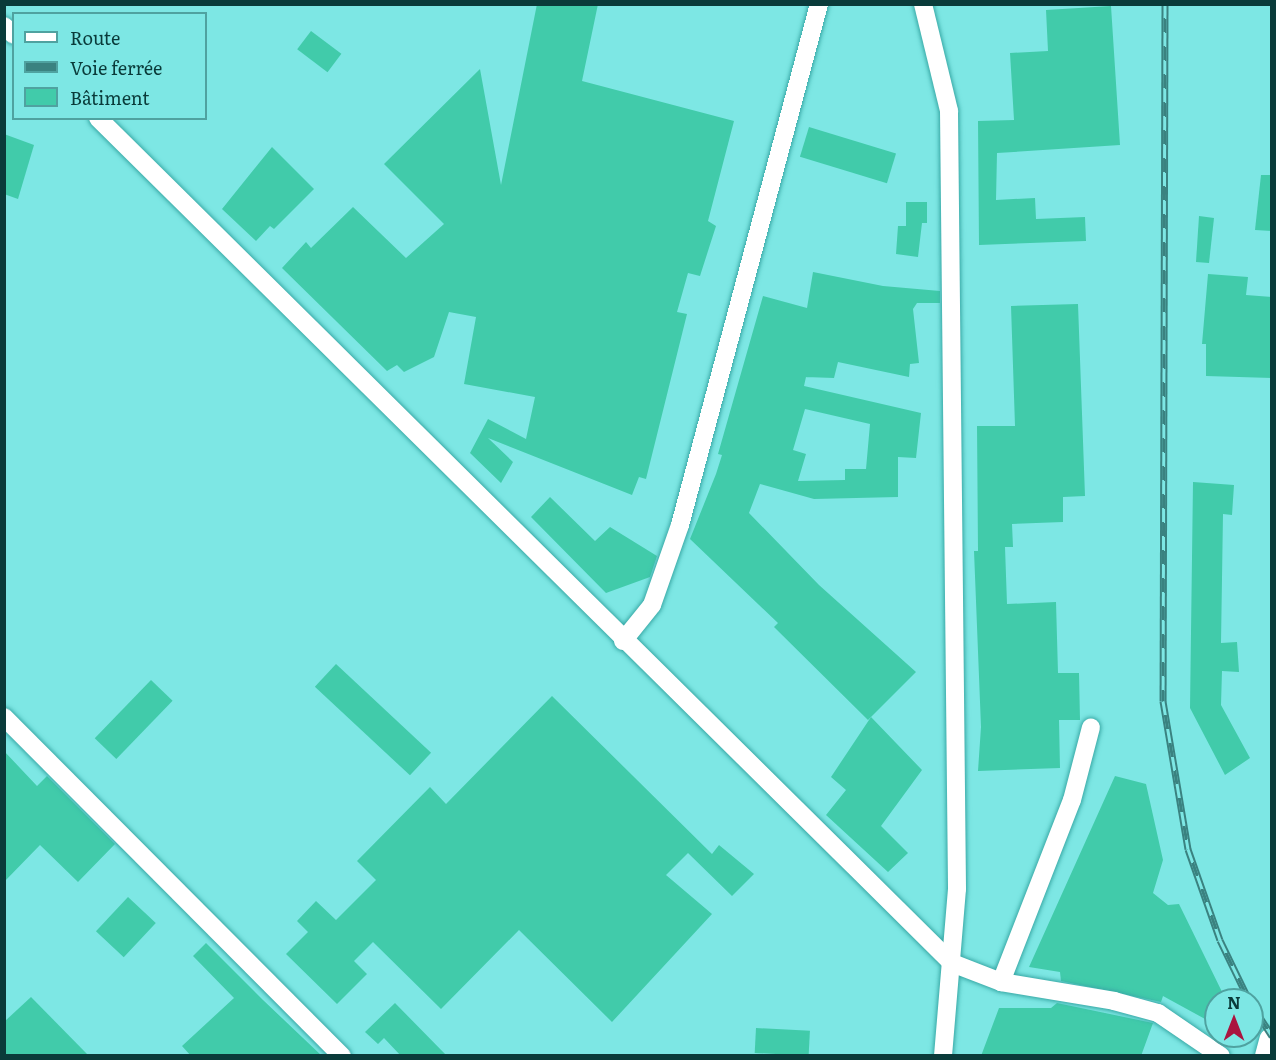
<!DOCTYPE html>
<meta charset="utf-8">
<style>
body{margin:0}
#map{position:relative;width:1276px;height:1060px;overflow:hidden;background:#7de7e4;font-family:Literata,serif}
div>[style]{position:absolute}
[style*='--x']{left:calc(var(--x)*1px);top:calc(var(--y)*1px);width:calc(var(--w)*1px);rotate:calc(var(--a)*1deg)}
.building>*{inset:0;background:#41cbaa;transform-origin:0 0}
.roads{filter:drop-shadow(0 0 2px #39a9a6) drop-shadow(0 0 2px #39a9a6)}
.street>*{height:18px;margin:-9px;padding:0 9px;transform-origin:9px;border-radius:9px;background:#fff}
.secondary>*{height:26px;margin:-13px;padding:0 13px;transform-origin:13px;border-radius:13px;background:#fff}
.rail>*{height:7px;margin-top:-3.5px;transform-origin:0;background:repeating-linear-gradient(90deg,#7de7e4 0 14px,#3a8280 0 28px);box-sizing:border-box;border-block:2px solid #3a8280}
span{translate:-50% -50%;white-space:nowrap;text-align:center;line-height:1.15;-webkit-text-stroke:4.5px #7de7e4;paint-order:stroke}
.frame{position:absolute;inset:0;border:6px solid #0a3b3a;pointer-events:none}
.legend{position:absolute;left:12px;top:12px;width:195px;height:108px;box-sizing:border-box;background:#7de7e4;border:2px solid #4fa2a0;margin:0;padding:8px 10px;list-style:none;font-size:18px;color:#0a3b3a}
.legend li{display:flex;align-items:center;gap:12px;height:30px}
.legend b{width:30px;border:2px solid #4fa2a0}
.north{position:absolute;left:1204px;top:988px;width:60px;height:60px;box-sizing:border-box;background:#7de7e4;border:2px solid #4fa2a0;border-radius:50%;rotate:0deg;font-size:16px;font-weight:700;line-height:24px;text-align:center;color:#0a3b3a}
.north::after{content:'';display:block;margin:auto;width:21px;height:27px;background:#aa153f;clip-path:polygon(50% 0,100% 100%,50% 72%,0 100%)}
</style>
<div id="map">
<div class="building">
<div style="clip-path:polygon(537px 4px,598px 4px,582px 81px,734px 121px,708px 221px,716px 226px,700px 276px,688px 273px,677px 312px,687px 314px,646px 479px,639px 477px,632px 495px,488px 438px,513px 462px,501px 483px,470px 453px,488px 419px,526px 439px,535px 397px,464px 384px,476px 317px,449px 312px,434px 357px,404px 372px,397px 365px,387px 371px,282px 268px,306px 242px,311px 248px,353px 207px,406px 258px,444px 224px,384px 164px,480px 69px,501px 185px)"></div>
<div style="clip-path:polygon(1111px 6px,1120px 145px,997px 153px,996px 200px,1035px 198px,1036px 219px,1085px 217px,1086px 241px,979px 245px,978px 121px,1014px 120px,1010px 53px,1048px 51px,1046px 10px)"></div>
<div style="left:311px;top:31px;width:38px;height:23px;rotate:37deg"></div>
<div style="left:809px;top:127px;width:91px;height:31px;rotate:17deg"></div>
<div style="clip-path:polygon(4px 134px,34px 145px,18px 199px,4px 194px)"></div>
<div style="clip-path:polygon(272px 147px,314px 189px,274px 229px,270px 226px,256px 241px,222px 209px)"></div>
<div style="clip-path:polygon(1261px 175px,1272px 175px,1272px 231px,1255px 230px)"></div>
<div style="clip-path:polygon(906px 202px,927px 202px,927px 223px,922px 223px,918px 257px,896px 254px,898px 226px,906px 226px)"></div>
<div style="clip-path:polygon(1199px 216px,1214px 218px,1209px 263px,1196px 262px)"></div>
<div style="clip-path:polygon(evenodd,813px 272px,883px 286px,940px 291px,940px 303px,917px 303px,913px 309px,919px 363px,910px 364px,909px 377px,838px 362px,834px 378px,806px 377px,804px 386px,921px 413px,916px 458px,898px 457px,898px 497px,814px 499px,760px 484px,749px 513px,819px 585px,916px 672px,868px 720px,774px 627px,778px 623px,690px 539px,716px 474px,722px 455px,718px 454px,763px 296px,807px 308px,813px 272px,805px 409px,870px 424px,866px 469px,845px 469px,845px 480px,798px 481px,806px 454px,793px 450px,805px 409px)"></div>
<div style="clip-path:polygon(1208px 274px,1248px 277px,1246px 295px,1272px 297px,1272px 378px,1206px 376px,1206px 344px,1202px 344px)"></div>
<div style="clip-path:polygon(1078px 304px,1085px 496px,1063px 497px,1063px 522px,1012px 524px,1013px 547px,1005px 547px,1007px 604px,1056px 602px,1058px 673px,1079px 673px,1080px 720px,1059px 720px,1060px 768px,978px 771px,981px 727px,974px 551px,978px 551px,977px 426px,1015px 426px,1011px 306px)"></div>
<div style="clip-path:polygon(1193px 482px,1234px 485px,1232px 515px,1223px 514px,1221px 643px,1237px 642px,1239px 672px,1222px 671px,1221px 705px,1250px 758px,1225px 775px,1190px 708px)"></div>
<div style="clip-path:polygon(550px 497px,595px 541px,610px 527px,657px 556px,650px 577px,606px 593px,531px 517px)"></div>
<div style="left:336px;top:664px;width:130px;height:31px;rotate:43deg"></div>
<div style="left:151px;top:680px;width:30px;height:81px;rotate:44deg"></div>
<div style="clip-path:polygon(552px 696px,712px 854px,719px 845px,754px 874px,732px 896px,688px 853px,666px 875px,712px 914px,612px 1022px,519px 930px,441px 1009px,373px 942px,354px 961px,367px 974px,337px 1004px,286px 954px,308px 932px,297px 921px,316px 901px,336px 920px,376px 880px,357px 861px,430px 787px,446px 804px)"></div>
<div style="clip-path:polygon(871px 717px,922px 770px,881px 826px,908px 853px,888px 872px,826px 815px,846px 790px,831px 777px)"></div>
<div style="clip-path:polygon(4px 751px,37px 786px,47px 776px,115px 844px,78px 882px,40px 845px,4px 882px)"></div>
<div style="clip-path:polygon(1115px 776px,1146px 784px,1163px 860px,1153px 893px,1168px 905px,1179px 904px,1226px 1000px,1216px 1000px,1216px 1025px,1163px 996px,1161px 1002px,1061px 981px,1060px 972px,1029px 967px)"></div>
<div style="left:128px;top:897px;width:38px;height:47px;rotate:43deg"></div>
<div style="clip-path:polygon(206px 943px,263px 1000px,322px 1056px,191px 1056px,182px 1046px,234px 998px,193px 956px)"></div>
<div style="clip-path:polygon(31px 997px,89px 1056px,4px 1056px,4px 1022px)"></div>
<div style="clip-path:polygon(395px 1003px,447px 1056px,401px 1056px,384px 1038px,378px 1044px,365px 1032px)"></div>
<div style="clip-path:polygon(1057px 1003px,1153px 1023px,1141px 1056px,981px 1056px,999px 1008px,1051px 1008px)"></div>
<div style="left:756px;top:1028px;width:54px;height:25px;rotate:3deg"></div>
</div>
<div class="roads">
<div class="street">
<div style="--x:923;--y:4;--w:110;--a:76.3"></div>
<div style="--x:949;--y:111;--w:778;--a:89.41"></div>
<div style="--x:957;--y:889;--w:168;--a:94.8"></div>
<div style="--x:4;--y:26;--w:13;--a:42"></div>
<div style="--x:98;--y:118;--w:1201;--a:44.7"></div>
<div style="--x:952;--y:963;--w:53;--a:21.2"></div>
<div style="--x:1001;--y:982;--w:115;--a:9.5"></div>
<div style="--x:1114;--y:1001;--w:46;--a:15.3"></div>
<div style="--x:1158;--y:1013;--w:76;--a:34.3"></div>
<div style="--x:623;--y:641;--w:46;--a:-51.1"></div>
<div style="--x:652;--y:605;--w:85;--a:-70.7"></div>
<div style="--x:680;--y:525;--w:539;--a:-75.06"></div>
<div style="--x:4;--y:717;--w:479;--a:45.1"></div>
<div style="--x:1001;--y:982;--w:195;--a:-68.7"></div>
<div style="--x:1072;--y:800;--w:75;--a:-75.4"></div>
</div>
<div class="secondary">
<div style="--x:1268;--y:1056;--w:16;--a:-75"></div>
</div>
</div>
<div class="rail">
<div style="--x:1165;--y:4;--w:697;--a:90.16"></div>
<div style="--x:1163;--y:701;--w:150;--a:80.4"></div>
<div style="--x:1188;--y:849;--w:96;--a:70.6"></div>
<div style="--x:1220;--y:940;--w:67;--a:64.2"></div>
<div style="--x:1252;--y:1005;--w:37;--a:57"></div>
</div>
<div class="frame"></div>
<ul class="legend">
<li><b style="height:8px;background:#fff"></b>Route</li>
<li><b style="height:8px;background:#3a8280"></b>Voie ferrée</li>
<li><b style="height:16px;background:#41cbaa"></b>Bâtiment</li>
</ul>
<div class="north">N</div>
</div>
